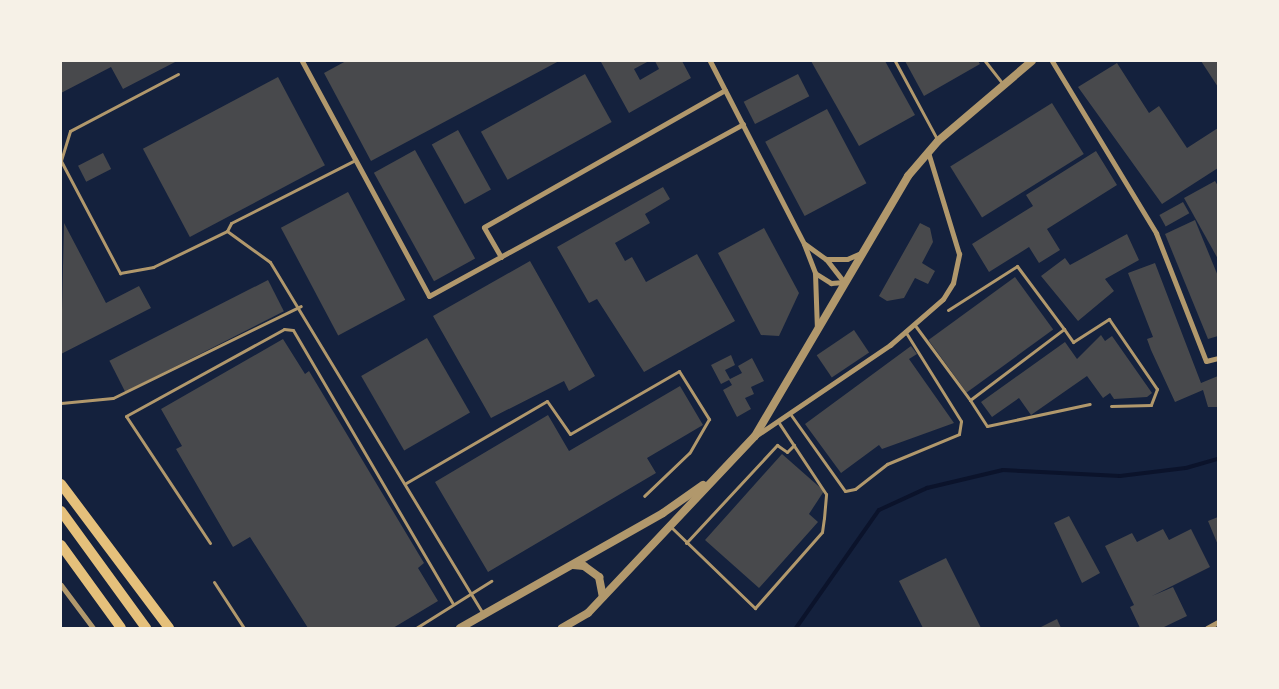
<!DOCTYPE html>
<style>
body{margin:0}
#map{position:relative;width:1279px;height:689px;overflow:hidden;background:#14213d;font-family:Commissioner,sans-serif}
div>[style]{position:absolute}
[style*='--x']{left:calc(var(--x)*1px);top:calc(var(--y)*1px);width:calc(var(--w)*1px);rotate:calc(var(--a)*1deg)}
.stream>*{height:4px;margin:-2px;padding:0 2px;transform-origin:2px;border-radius:2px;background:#0b132b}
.building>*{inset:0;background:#48494c;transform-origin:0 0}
.service>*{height:3px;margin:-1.5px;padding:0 1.5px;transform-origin:1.5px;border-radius:1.5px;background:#b1986c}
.minor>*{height:5px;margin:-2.5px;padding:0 2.5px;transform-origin:2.5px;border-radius:2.5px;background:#b1986c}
.tertiary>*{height:8px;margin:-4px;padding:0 4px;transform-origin:4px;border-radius:4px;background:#b1986c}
.trunk>*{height:10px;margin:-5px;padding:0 5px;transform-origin:5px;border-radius:5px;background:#e5c07b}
span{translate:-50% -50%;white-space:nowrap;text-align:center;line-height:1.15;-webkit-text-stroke:4px #f6f1e7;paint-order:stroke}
.frame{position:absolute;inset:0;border:62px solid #f6f1e7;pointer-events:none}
</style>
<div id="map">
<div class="stream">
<div style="--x:796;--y:628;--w:144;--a:-54.9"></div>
<div style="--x:879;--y:510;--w:53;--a:-24.6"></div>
<div style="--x:927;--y:488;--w:78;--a:-13.3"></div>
<div style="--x:1003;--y:470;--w:117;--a:2.9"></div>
<div style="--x:1120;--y:476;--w:66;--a:-6.9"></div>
<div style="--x:1186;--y:468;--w:33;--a:-16"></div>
</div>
<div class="building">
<div style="clip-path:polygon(61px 61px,177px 61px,123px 89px,111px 67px,61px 93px)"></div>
<div style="clip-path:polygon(346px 61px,559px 61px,371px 161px,324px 73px)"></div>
<div style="clip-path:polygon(649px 61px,634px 69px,640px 80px,659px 69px,655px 61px,682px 61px,691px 78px,629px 113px,601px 62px)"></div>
<div style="clip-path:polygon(811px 61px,885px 61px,915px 115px,859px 146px)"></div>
<div style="clip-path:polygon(905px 61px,978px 61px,980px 64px,924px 96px)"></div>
<div style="clip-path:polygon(1201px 61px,1218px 61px,1218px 87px)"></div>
<div style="clip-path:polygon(1117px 63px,1149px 113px,1159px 106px,1187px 148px,1218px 128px,1218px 168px,1162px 204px,1078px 87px)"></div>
<div style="left:585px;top:74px;width:55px;height:119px;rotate:61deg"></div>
<div style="left:798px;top:74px;width:25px;height:61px;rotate:63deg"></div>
<div style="left:278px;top:77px;width:100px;height:153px;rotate:62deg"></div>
<div style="left:1052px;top:103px;width:60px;height:120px;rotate:58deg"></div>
<div style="left:827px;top:109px;width:84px;height:70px;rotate:62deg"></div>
<div style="left:458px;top:130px;width:68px;height:30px;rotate:61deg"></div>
<div style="left:415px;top:150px;width:124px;height:47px;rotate:61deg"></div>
<div style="clip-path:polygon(1096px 151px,1117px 185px,1047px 229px,1060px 250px,1039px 263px,1029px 247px,989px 272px,972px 244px,1033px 206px,1026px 195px)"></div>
<div style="left:103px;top:153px;width:18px;height:28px;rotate:63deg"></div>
<div style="clip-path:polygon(1215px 181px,1218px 186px,1218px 259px,1184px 198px)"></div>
<div style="clip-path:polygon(663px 187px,670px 199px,645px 214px,650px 223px,615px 243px,625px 261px,632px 257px,646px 282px,697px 254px,735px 321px,644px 372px,597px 299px,589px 303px,557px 247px)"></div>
<div style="left:348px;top:192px;width:122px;height:76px;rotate:62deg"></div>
<div style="left:1183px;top:202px;width:13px;height:27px;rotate:61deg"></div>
<div style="clip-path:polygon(1195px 220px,1218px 276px,1218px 336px,1208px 339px,1165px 234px)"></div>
<div style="clip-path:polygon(64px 223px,106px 303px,139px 286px,151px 308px,61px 354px)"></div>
<div style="clip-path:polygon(920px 223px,930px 228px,933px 242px,922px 263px,935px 271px,928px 284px,915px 278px,904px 298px,887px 301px,879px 296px)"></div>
<div style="clip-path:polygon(764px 228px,799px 293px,779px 336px,761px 335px,718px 253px)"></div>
<div style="clip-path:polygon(1127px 234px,1139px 260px,1105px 279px,1114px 291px,1078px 321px,1041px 276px,1065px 258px,1070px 265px)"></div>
<div style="clip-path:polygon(530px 261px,595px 376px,569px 391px,564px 381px,491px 418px,433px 316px)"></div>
<div style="clip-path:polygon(1155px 263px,1201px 383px,1218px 376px,1218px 407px,1208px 407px,1203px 390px,1175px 402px,1151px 350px,1147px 339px,1153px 337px,1128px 273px)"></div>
<div style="left:1015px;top:277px;width:65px;height:107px;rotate:54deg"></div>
<div style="left:268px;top:280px;width:35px;height:178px;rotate:63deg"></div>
<div style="left:854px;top:330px;width:27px;height:45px;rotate:56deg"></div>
<div style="clip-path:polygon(1101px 335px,1105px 341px,1112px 336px,1152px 393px,1147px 397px,1114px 399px,1110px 393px,1103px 398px,1087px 376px,1031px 415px,1019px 398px,992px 417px,981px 402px,1065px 342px,1077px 359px)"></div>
<div style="left:427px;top:338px;width:86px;height:76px;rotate:60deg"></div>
<div style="clip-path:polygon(283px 339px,305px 374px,309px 371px,424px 563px,418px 568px,438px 601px,393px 628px,308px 628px,250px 537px,233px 547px,176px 449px,182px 446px,161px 409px)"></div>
<div style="clip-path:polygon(911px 346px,917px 354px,909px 359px,954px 423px,882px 449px,879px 445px,841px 473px,805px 424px)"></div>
<div style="clip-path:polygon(731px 355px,735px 365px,725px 370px,730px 379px,742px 373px,738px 366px,752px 358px,764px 381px,751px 387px,754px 394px,745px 398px,751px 409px,737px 417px,723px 390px,732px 385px,729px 380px,721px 384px,711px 365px)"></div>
<div style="clip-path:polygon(680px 386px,703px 425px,647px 458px,656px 473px,488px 572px,435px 482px,548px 415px,569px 451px)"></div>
<div style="clip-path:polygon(782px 454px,824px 491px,809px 514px,818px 522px,759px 588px,705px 540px)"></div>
<div style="clip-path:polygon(1069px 516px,1100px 573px,1082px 583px,1054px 523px)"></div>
<div style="clip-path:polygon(1218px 517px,1218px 545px,1208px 521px)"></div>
<div style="clip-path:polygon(1163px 529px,1169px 540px,1191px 529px,1210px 567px,1152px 596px,1173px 587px,1187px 616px,1162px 628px,1140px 628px,1130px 607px,1134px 605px,1105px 546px,1132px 533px,1137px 542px)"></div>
<div style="clip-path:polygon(946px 558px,981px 628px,923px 628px,899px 581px)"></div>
<div style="clip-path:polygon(1057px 619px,1061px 628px,1039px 628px)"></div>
</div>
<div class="service">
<div style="--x:895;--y:61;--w:91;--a:61.7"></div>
<div style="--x:985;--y:61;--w:29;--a:52"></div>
<div style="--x:178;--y:74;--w:122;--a:152.2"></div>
<div style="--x:70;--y:131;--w:31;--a:107"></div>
<div style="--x:61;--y:161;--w:127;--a:62.2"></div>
<div style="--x:120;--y:273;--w:34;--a:-10"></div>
<div style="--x:153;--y:267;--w:82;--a:-25.9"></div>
<div style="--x:227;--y:231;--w:53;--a:35.8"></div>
<div style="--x:270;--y:262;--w:411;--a:58.8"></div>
<div style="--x:227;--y:231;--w:9;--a:-63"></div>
<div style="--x:231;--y:223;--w:139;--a:-26.9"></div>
<div style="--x:948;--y:310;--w:82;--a:-32.5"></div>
<div style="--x:1017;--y:266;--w:79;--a:53.3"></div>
<div style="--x:914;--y:324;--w:94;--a:53.6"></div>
<div style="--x:970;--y:400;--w:118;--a:-37.1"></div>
<div style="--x:1064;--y:329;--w:16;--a:55"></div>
<div style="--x:1073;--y:342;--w:43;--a:-32.6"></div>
<div style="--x:1109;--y:319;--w:85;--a:55.6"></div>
<div style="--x:1157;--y:389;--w:17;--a:111"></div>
<div style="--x:1151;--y:405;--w:40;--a:178.6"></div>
<div style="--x:970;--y:400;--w:31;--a:57"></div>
<div style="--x:987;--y:426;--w:105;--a:-12.1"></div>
<div style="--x:61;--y:403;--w:52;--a:-5.5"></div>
<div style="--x:113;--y:398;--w:209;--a:-26.1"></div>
<div style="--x:791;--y:415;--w:93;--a:54.6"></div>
<div style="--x:845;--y:491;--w:10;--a:-11"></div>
<div style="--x:855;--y:489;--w:41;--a:-38"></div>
<div style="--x:887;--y:464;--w:78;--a:-22.6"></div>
<div style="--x:959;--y:434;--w:13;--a:-81"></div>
<div style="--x:961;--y:421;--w:106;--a:-121.9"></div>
<div style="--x:406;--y:483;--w:163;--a:-30.2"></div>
<div style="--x:547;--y:401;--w:40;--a:55.1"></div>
<div style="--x:570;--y:434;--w:126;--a:-30"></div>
<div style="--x:679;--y:371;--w:57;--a:58"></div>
<div style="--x:709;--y:419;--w:39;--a:120"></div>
<div style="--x:689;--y:453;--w:62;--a:136.3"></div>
<div style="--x:671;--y:527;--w:117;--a:44"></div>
<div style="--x:755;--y:608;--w:101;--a:-48.6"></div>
<div style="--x:822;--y:532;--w:14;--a:-82"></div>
<div style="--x:824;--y:518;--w:24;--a:-85"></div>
<div style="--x:826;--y:494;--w:85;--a:-123.5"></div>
<div style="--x:210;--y:543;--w:152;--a:-123.5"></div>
<div style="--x:126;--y:416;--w:180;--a:-28.8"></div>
<div style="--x:284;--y:329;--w:9;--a:6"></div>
<div style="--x:293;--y:330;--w:317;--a:59.7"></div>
<div style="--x:686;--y:543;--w:134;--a:-47.1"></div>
<div style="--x:777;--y:445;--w:12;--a:35"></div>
<div style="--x:787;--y:452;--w:10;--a:-45"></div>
<div style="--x:214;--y:582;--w:55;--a:56.9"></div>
<div style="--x:416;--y:628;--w:89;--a:-32.1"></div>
</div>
<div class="minor">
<div style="--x:302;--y:61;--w:267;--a:61.6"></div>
<div style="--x:429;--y:296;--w:358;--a:-28.7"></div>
<div style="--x:710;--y:61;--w:206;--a:62.8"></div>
<div style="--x:804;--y:244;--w:31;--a:69"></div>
<div style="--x:815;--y:273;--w:56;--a:88"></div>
<div style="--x:1052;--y:61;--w:201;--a:58.8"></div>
<div style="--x:1156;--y:233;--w:137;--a:68.7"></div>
<div style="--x:1206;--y:361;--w:12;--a:-14"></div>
<div style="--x:805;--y:244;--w:26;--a:36"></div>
<div style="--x:826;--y:259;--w:21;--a:0"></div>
<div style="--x:847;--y:259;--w:15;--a:-23"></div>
<div style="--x:501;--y:257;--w:34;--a:-120"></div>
<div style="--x:484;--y:227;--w:277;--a:-29.6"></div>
<div style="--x:826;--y:259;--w:29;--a:52"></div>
<div style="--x:815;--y:273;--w:19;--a:32"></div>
<div style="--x:831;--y:283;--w:13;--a:-4"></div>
<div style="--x:757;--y:435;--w:161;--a:-34.1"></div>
<div style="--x:890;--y:345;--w:70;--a:-41"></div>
<div style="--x:943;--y:299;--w:19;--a:-58"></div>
<div style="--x:953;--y:283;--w:30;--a:-78"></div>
<div style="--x:959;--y:254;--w:107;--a:-106.9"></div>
<div style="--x:61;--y:585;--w:54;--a:53.3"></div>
<div style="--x:1207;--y:628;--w:13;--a:-29"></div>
</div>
<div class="tertiary">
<div style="--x:573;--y:565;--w:11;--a:5"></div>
<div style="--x:584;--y:566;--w:19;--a:36"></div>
<div style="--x:599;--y:577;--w:20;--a:79"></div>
<div style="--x:460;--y:628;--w:233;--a:-29.5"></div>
<div style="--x:663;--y:513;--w:49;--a:-35"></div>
<div style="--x:562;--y:628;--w:30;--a:-30"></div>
<div style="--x:588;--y:613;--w:243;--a:-46.7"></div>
<div style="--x:755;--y:436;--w:302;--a:-59.5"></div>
<div style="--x:908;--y:176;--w:46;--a:-49.4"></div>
<div style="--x:938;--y:141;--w:123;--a:-40.4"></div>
</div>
<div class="trunk">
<div style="--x:61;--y:484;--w:180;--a:53.1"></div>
<div style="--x:61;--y:511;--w:145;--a:54"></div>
<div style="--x:61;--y:545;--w:102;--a:54.1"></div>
</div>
<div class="frame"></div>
</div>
